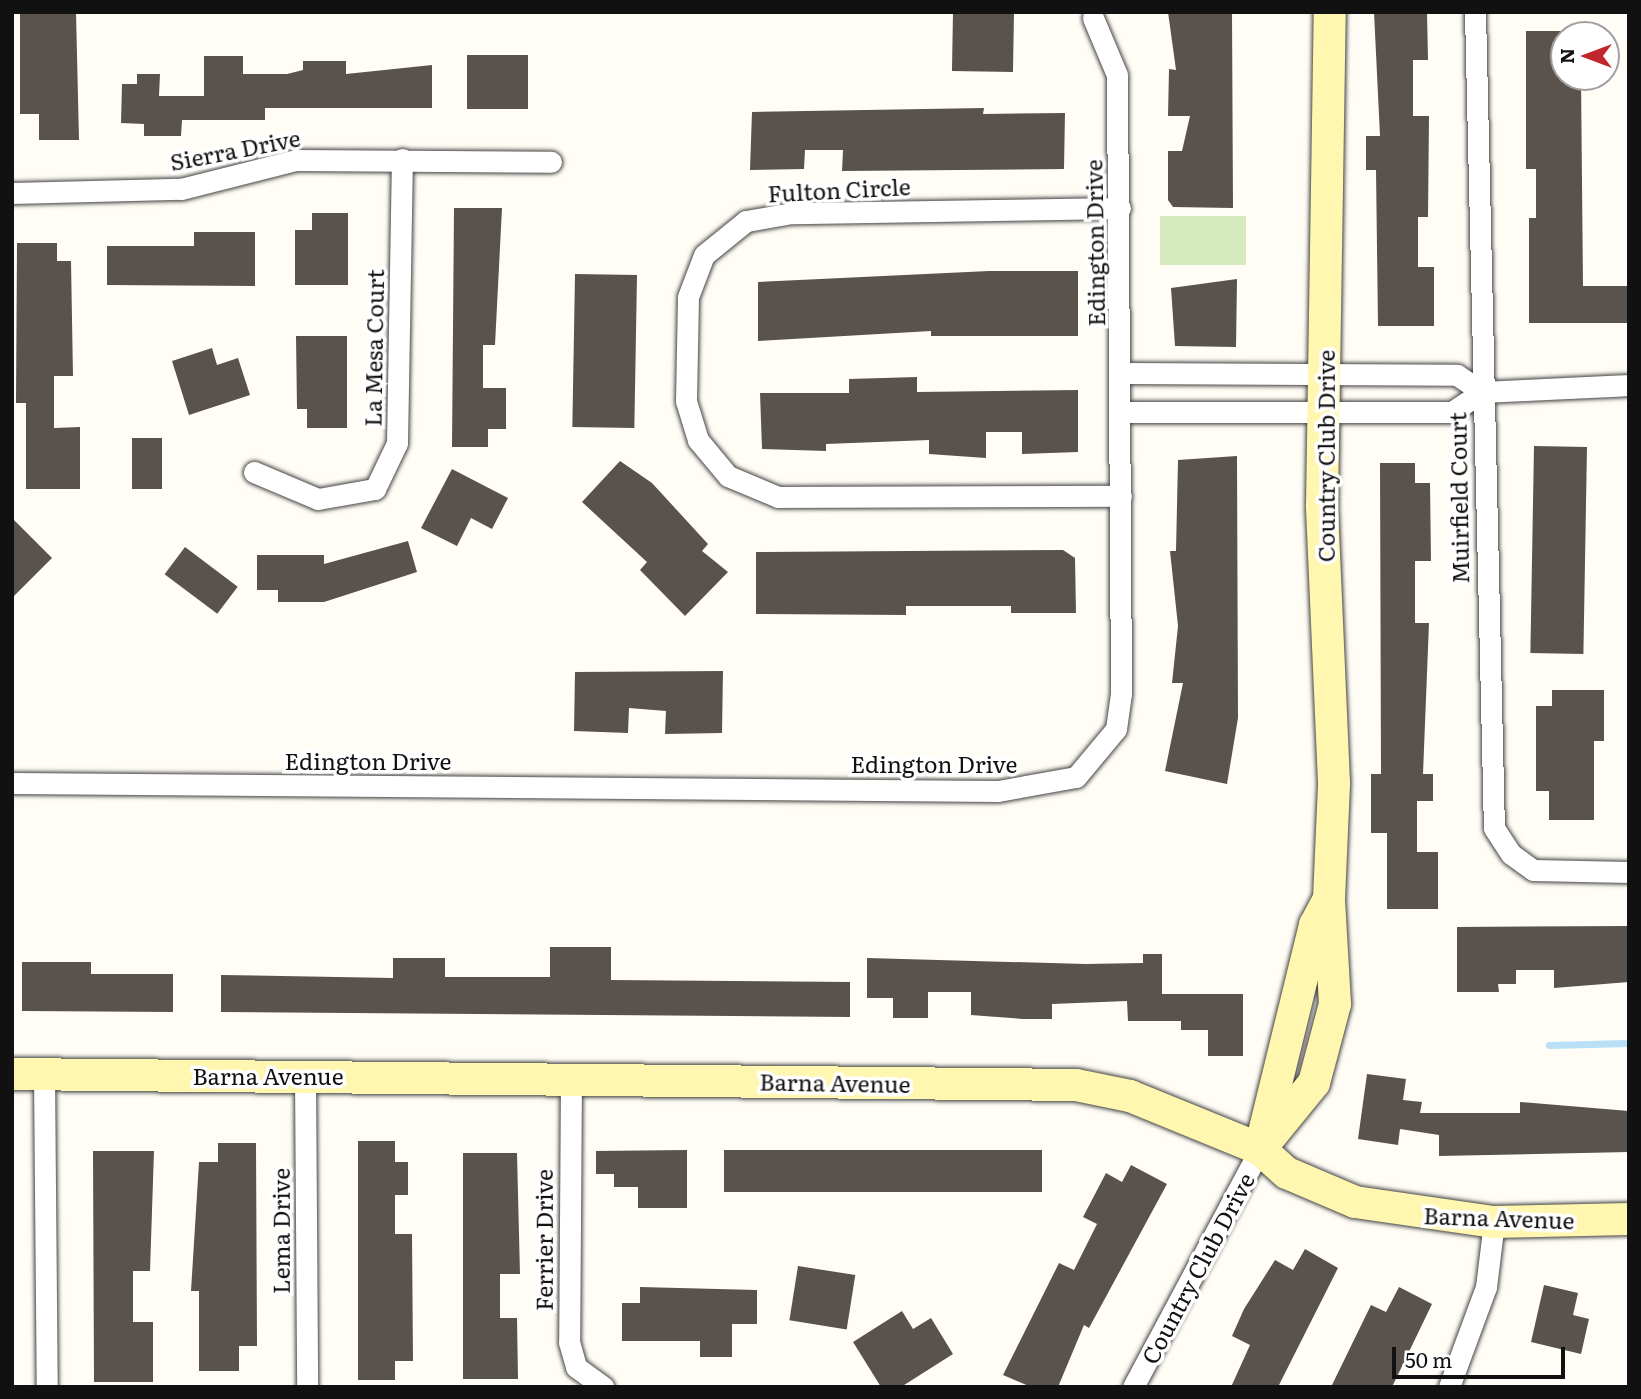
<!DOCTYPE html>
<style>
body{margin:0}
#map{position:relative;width:1641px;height:1399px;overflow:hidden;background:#fffdf5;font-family:Literata,serif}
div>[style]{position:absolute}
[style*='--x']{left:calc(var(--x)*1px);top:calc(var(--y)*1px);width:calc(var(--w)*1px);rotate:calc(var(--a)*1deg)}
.green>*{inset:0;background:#d5ebbd;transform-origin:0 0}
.stream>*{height:7px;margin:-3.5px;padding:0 3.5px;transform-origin:3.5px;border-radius:3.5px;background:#b9e0f7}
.building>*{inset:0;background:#5a524d;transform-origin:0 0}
.roads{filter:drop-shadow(0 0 2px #444) drop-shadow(0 0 2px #444)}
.street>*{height:21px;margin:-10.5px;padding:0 10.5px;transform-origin:10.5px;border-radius:10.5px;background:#fff}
.secondary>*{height:32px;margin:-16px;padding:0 16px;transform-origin:16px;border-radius:16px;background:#fff6b0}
span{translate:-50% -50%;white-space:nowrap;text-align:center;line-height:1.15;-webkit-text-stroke:7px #fff;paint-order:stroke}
.street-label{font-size:23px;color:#111}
.frame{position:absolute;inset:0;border:14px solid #111;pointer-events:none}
.north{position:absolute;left:1550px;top:21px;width:70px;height:70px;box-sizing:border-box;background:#fff;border:2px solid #a0a0a0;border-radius:50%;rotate:270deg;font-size:19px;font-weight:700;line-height:28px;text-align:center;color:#111}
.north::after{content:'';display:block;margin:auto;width:24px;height:32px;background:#c4262e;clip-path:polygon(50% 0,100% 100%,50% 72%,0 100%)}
.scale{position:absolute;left:1392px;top:1347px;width:173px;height:32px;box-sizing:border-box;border:4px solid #111;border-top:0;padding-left:9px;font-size:21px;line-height:24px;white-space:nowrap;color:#111;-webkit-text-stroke:5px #fff;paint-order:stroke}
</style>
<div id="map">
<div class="green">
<div style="left:1246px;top:216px;width:49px;height:86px;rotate:90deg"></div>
</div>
<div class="stream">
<div style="--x:1549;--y:1045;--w:80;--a:-1.4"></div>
</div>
<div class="building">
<div style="clip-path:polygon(20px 12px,76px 12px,79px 140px,39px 140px,39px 114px,20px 114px)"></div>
<div style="left:953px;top:12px;width:61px;height:59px;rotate:1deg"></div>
<div style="clip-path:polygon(1168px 12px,1232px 12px,1233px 208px,1173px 207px,1168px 200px,1168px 151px,1182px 151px,1190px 116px,1168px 116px,1169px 69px,1176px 70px)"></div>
<div style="clip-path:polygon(1374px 12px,1427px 12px,1428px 60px,1413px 60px,1413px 116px,1429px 116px,1428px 217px,1418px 217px,1418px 267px,1434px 267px,1434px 326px,1378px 326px,1376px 170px,1366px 170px,1366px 136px,1380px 136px)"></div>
<div style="clip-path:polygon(1526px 31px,1564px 31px,1564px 77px,1581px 77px,1583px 286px,1629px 286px,1629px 323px,1529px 323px,1529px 218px,1536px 218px,1536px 169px,1526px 169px)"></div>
<div style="left:467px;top:55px;width:61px;height:54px"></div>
<div style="clip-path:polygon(204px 56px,243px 56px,243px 74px,287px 74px,303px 70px,303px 61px,346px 61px,346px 74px,432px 65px,432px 108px,265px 108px,265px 120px,182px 120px,181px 136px,144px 136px,144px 124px,121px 123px,122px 84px,137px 84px,137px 74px,160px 74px,159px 96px,204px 96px)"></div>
<div style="clip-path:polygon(984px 108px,983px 114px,1065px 113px,1064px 169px,842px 171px,843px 150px,805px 150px,804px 169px,750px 170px,752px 112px)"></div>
<div style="clip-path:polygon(454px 208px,502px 208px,495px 345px,483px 345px,483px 388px,506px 388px,506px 429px,488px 429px,488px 447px,452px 447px)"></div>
<div style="clip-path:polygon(312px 213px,348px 213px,348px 285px,295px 285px,295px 230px,312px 230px)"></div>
<div style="clip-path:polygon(194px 232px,255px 232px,255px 286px,107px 285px,107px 246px,194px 246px)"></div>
<div style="clip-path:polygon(17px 243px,57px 243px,57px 261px,71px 261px,73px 376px,54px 376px,54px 428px,80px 427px,80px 489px,26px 489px,26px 403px,16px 403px)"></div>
<div style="clip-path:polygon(989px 271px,1078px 271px,1078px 336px,931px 336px,931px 331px,758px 341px,758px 282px)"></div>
<div style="left:637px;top:275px;width:153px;height:62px;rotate:91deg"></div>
<div style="clip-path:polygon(1237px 279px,1236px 347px,1175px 346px,1171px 288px)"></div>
<div style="clip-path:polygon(296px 336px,347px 336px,347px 428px,307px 428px,307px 409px,297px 409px)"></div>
<div style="clip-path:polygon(212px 348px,217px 365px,238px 358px,250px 395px,189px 415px,172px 361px)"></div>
<div style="clip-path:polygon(917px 377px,917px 392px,1078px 390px,1078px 452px,1022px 454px,1022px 432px,986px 432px,986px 458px,929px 454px,929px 440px,826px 444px,826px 451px,762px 449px,760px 393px,849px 393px,849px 379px)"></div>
<div style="left:132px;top:438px;width:30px;height:51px"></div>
<div style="left:1534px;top:446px;width:53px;height:207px;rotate:1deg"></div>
<div style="clip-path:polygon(1237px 456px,1238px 718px,1227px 784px,1165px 771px,1183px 683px,1172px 683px,1178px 626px,1170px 551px,1176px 551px,1178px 460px)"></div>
<div style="clip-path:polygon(620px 461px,652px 483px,708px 544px,702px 551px,728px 572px,685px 616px,640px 570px,647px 562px,582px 502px)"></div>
<div style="clip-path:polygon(1380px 463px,1415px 463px,1415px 483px,1430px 483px,1431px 561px,1415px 561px,1415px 623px,1429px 623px,1423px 774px,1433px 774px,1433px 801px,1417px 801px,1417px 852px,1438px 852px,1438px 909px,1387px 909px,1387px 833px,1371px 833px,1371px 774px,1381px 774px)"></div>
<div style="clip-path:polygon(452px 469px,508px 498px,492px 529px,471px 518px,457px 546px,421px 528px)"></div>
<div style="clip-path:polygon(12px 518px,52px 558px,12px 598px)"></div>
<div style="clip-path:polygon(408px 541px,417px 572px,324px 602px,278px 602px,278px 590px,257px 590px,257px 555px,324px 555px,324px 564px)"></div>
<div style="left:185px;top:547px;width:66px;height:34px;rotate:37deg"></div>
<div style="clip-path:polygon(1063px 550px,1075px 558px,1076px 613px,1011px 613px,1011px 606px,906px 606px,906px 615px,756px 614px,756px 552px)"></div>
<div style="clip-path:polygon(723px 671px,722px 733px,665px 734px,666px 711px,629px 708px,628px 733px,574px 731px,575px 672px)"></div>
<div style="clip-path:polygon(1552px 690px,1604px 690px,1604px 741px,1594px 741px,1594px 820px,1549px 820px,1549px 791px,1536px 791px,1536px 706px,1552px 706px)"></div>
<div style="clip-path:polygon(1629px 926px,1629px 982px,1554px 988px,1554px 970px,1516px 970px,1516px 984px,1498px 984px,1499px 992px,1457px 992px,1457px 927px)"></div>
<div style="clip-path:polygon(550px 947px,611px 947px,611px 980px,850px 982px,850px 1017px,221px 1012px,221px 975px,393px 978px,393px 958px,445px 958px,445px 977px,550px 977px)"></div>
<div style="clip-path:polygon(1143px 954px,1162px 954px,1162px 994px,1243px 994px,1243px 1056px,1208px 1056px,1208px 1030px,1181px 1030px,1181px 1021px,1128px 1021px,1127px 1001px,1052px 1004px,1052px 1019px,1023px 1019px,971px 1015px,971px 992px,928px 992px,928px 1018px,893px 1018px,893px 998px,867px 998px,867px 958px,1085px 964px,1143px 963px)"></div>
<div style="clip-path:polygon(22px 962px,91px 962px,91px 974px,173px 974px,173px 1012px,22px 1011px)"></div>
<div style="clip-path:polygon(1367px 1074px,1406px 1079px,1403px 1100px,1422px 1102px,1420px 1113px,1520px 1113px,1520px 1102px,1629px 1111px,1629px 1152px,1439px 1156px,1439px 1135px,1400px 1129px,1398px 1145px,1358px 1139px)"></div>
<div style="clip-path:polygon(358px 1141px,395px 1141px,395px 1162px,408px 1162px,408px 1195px,395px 1195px,395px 1234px,412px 1234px,413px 1361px,395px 1361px,395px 1380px,358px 1380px)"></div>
<div style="clip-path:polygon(218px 1143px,256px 1143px,257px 1346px,239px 1346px,239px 1371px,199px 1371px,199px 1291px,191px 1291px,199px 1162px,218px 1162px)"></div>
<div style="clip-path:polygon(687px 1150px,687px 1208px,638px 1208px,638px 1187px,614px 1187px,614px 1174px,596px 1174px,596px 1151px)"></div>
<div style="left:724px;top:1150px;width:318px;height:42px"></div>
<div style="clip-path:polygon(93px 1151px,154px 1151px,150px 1271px,133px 1271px,133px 1322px,153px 1322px,153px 1382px,94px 1382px)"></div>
<div style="clip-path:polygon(463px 1153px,517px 1153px,520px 1274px,500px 1274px,500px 1318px,517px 1318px,518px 1379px,463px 1379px)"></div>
<div style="clip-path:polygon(1131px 1165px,1167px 1184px,1089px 1328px,1084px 1325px,1058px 1387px,1031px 1387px,1003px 1375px,1059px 1263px,1074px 1270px,1097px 1224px,1083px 1217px,1106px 1173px,1122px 1182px)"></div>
<div style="clip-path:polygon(1305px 1249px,1338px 1268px,1278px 1387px,1231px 1387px,1250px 1345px,1232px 1336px,1244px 1309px,1275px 1260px,1293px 1270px)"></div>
<div style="left:798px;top:1266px;width:58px;height:55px;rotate:9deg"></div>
<div style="clip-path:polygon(1544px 1285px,1578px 1293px,1573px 1315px,1589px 1319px,1581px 1354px,1531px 1342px)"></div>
<div style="clip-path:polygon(640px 1287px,757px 1290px,757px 1324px,732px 1324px,732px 1357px,700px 1357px,700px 1341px,622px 1341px,622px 1303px,640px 1303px)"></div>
<div style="clip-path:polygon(1399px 1287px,1432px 1304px,1392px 1387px,1331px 1387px,1371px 1305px,1386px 1312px)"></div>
<div style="clip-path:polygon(902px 1311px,913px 1329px,931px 1318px,953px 1354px,901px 1387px,881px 1387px,853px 1342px)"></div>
</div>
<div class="roads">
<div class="street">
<div style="--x:1475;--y:12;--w:816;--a:88.67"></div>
<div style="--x:1494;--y:828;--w:31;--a:57"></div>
<div style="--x:1511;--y:854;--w:27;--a:36"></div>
<div style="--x:1533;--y:870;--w:96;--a:1.2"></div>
<div style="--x:12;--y:193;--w:169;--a:-1.4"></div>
<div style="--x:181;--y:189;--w:119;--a:-14.2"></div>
<div style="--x:296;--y:160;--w:255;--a:0.4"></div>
<div style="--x:1120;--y:208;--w:328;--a:179.1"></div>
<div style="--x:792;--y:213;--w:47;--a:170.1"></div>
<div style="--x:746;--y:221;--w:54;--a:141"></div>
<div style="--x:704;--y:255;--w:45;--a:110.9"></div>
<div style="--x:688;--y:297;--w:104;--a:91.1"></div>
<div style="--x:686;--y:401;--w:41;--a:72.9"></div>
<div style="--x:698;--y:440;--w:47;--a:50.2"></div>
<div style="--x:728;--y:476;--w:54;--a:22.8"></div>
<div style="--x:778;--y:497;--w:343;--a:-0.2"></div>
<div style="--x:1122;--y:373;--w:335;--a:0.3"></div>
<div style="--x:1457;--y:375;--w:30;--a:34"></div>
<div style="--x:1122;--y:412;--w:330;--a:0"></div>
<div style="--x:1452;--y:412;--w:36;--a:-34"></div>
<div style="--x:1482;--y:392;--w:147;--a:-2.7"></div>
<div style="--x:254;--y:472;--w:69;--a:22.9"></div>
<div style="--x:318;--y:499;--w:58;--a:-10"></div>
<div style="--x:375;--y:489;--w:51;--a:-64.4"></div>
<div style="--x:397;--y:443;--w:284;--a:-89"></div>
<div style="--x:12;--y:783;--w:986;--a:0.46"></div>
<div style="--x:998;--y:791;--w:79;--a:-10.2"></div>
<div style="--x:1076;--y:777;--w:62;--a:-50.2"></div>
<div style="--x:1116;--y:729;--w:35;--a:-82"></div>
<div style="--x:1121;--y:694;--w:619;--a:-90.37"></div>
<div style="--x:1117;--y:75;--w:62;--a:-112.8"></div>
<div style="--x:44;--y:1073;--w:314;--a:89.5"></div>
<div style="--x:305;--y:1075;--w:312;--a:89.6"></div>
<div style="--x:571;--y:1078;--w:264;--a:90.4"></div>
<div style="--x:569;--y:1342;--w:26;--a:74"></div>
<div style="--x:576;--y:1367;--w:34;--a:36"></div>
<div style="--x:1133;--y:1387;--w:270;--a:-61.9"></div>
<div style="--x:1449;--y:1387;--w:107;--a:-69.7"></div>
<div style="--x:1486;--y:1287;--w:65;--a:-83"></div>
</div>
<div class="secondary">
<div style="--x:12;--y:1074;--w:1064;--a:0.59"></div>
<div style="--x:1076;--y:1085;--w:55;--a:11.5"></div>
<div style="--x:1130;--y:1096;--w:140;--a:22.2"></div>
<div style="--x:1260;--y:1149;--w:36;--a:42"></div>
<div style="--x:1287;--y:1173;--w:74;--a:23.1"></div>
<div style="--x:1355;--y:1202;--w:140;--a:8.2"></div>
<div style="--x:1494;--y:1222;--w:135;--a:-1.3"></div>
<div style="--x:1260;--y:1149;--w:85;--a:-50.7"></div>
<div style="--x:1314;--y:1083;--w:82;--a:-75.1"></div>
<div style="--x:1335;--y:1004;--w:105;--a:-93.3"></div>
<div style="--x:1329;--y:899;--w:116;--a:-87.5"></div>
<div style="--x:1334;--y:783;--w:278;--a:-92.5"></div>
<div style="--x:1322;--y:505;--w:493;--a:-89.1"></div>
<div style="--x:1260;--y:1149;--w:231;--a:-76.2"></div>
<div style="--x:1315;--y:925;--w:30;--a:-62"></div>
</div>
</div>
<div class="street-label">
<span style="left:235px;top:149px;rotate:-11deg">Sierra Drive</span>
<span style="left:839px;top:189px;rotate:-3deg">Fulton Circle</span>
<span style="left:1094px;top:243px;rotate:-91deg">Edington Drive</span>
<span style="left:373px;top:348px;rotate:-89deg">La Mesa Court</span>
<span style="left:1325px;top:456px;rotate:-90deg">Country Club Drive</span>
<span style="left:1458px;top:498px;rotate:-91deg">Muirfield Court</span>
<span style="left:368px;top:760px">Edington Drive</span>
<span style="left:934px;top:763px">Edington Drive</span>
<span style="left:268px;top:1075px">Barna Avenue</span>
<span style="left:835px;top:1082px;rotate:1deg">Barna Avenue</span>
<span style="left:1499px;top:1217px;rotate:2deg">Barna Avenue</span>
<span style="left:280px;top:1231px;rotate:-90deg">Lema Drive</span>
<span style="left:543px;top:1240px;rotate:-90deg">Ferrier Drive</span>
<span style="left:1197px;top:1268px;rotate:-62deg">Country Club Drive</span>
</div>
<div class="frame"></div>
<div class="north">N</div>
<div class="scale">50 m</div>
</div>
